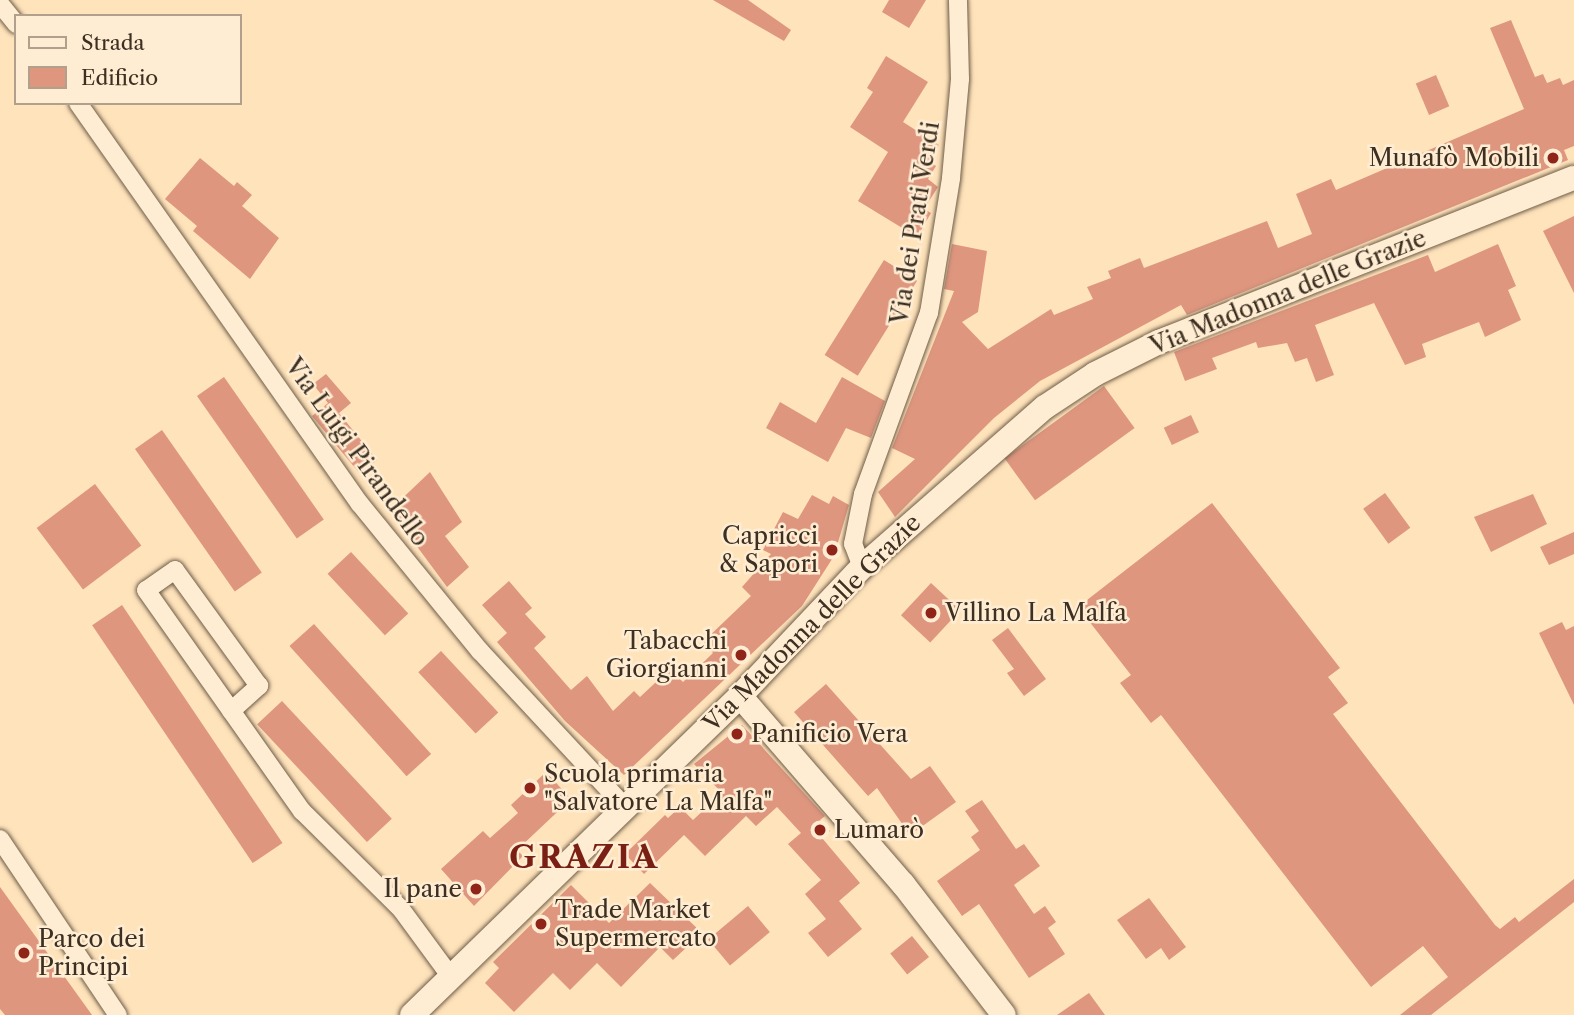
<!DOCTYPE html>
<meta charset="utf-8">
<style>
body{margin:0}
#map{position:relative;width:1574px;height:1015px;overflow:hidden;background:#ffe3bb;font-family:"Libre Caslon Text",serif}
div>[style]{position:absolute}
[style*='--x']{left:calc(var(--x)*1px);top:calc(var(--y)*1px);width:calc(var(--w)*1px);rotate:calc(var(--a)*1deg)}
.building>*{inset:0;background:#de967f;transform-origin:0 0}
.roads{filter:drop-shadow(0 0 2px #6e5d48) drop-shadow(0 0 2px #6e5d48)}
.street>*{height:18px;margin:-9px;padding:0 9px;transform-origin:9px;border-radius:9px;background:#ffedd3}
.secondary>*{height:24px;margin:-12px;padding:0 12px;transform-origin:12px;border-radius:12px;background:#ffedd3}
.dots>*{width:19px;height:19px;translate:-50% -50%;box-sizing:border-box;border:4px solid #ffedd3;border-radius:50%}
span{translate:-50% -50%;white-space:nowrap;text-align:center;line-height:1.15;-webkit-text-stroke:5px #ffedd3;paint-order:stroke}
.poi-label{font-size:24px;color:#3d3022}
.right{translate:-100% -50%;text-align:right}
.left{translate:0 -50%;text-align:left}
.street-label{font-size:24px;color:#3d3022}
.district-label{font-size:32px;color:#7a1f14;font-weight:700;letter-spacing:2px}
.legend{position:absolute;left:14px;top:14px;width:228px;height:91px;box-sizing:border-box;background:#ffedd3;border:2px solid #b1a18c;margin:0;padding:9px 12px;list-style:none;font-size:21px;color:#3d3022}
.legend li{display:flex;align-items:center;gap:14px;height:35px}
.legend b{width:35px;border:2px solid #b1a18c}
</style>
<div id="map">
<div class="building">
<div style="clip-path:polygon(713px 0,748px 0,791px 30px,784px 41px)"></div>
<div style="clip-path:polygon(889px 0,926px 0,909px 28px,882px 12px)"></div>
<div style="clip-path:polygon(1511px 20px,1535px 77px,1543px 74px,1547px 83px,1560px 78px,1563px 85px,1574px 80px,1574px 146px,1564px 150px,1568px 160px,1187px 315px,1181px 305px,1040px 381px,994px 418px,895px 517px,878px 492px,915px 459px,892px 448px,954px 291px,944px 289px,952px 244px,987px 251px,978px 312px,962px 322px,988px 349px,1051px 309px,1054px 315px,1093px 299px,1087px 287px,1111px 278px,1108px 271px,1140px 258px,1144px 268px,1267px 221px,1278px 248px,1312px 234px,1296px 194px,1331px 179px,1336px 190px,1524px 109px,1490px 28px)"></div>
<div style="clip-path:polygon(886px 56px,928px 82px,903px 122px,939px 145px,929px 161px,936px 166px,928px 179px,938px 187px,924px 209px,931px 213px,917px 237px,858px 201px,888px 152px,850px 127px,873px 92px,867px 88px)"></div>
<div style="left:1436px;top:75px;width:34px;height:22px;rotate:67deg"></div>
<div style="clip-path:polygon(200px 158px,234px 186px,237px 182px,252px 195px,242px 206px,279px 238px,250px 279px,193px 231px,197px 226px,165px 199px)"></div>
<div style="clip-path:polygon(1574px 216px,1574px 293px,1543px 231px)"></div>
<div style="clip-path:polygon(1498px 244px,1516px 286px,1508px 290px,1521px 320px,1485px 337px,1479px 322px,1422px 344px,1426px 357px,1405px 365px,1374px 303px,1315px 325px,1334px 375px,1316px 382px,1307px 358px,1295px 362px,1287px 343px,1258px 348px,1256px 342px,1212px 358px,1217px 369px,1185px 381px,1174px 352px,1428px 255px,1435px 272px)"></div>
<div style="left:884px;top:260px;width:39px;height:112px;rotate:32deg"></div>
<div style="clip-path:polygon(326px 374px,351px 403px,339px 413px,377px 460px,360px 474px,312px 416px,328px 403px,313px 384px)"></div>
<div style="left:224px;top:377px;width:174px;height:33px;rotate:55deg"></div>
<div style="clip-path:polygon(842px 377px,885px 401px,871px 438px,846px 428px,828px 462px,766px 428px,780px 402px,816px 423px)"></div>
<div style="left:1104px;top:386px;width:52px;height:123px;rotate:54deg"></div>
<div style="left:1191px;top:415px;width:19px;height:30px;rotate:65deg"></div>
<div style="left:162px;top:430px;width:174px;height:33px;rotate:55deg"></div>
<div style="clip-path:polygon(430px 472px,462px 522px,445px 536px,469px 567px,447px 587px,390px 510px)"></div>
<div style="left:95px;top:484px;width:77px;height:73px;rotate:53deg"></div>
<div style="left:1385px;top:493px;width:43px;height:27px;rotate:54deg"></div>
<div style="clip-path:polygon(1533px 494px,1547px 524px,1491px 552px,1474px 517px)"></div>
<div style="clip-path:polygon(812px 495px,829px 504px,833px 496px,849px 505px,834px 556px,802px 606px,624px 775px,565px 721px,497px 642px,507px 633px,482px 605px,509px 581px,532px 608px,525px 614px,546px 637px,534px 648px,571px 690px,587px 676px,613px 711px,634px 691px,640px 697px,670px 669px,683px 682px,713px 653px,703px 642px,751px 596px,742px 587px,771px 554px,763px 550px,783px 512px,798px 519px)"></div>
<div style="clip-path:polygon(1212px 503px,1340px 668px,1328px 677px,1348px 703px,1333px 714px,1495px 925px,1500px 929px,1515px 917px,1519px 922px,1574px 879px,1574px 902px,1431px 1015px,1400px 1015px,1448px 977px,1423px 946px,1371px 987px,1161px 715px,1151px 723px,1120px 683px,1131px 675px,1078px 607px)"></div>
<div style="clip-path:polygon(1574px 532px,1574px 554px,1549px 565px,1540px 547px)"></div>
<div style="left:351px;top:552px;width:84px;height:32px;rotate:47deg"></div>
<div style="left:931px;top:583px;width:40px;height:44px;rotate:43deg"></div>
<div style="left:122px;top:605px;width:287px;height:36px;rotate:56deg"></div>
<div style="clip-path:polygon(1562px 622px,1566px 630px,1574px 626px,1574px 705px,1539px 633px)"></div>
<div style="left:314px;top:624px;width:175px;height:33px;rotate:48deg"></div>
<div style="clip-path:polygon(1008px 628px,1046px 679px,1024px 696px,1007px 673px,1014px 669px,992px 640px)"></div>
<div style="left:441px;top:651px;width:84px;height:31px;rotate:47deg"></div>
<div style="clip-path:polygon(826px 684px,911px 779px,930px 766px,956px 802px,910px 835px,877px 788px,868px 796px,794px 712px)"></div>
<div style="left:282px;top:701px;width:161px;height:34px;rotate:47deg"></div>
<div style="clip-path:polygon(742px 725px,825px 816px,820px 820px,830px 831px,822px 838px,860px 883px,839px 901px,862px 929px,828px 957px,808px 933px,826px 919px,805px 894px,821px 880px,788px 844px,801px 833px,777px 807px,756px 826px,746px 816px,705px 856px,684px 835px,644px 874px,625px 854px,665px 815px,668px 818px,680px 807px,693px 820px,722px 793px,694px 764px)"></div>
<div style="clip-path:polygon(546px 772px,571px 799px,517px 850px,523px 856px,474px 906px,441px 869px,483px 831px,490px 838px,518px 813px,511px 805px)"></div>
<div style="clip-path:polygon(982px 800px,1016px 849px,1024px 844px,1040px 866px,1014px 885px,1034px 914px,1045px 906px,1056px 922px,1048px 928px,1065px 954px,1029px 978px,979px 904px,962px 916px,937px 881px,980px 850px,971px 837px,979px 831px,965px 811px)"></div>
<div style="clip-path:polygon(650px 883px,702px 933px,673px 960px,660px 947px,621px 987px,597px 963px,570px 990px,553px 973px,514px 1012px,485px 983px,499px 968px,493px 962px,571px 885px,609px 923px)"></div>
<div style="clip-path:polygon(0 887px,92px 1015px,5px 1015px,0 1009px)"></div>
<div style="clip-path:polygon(1149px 898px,1186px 947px,1169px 960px,1161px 948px,1146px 959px,1117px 920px)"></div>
<div style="left:748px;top:906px;width:34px;height:52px;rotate:50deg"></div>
<div style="left:912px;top:936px;width:27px;height:28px;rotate:51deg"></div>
<div style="clip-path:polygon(1089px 993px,1105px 1015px,1057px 1015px)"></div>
</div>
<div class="roads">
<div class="street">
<div style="--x:0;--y:4;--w:26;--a:51"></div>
<div style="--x:78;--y:103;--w:490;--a:54.9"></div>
<div style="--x:360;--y:504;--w:190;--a:50.8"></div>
<div style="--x:480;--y:651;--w:213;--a:47.1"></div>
<div style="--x:862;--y:567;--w:25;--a:-111"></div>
<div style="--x:853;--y:544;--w:51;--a:-78.7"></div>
<div style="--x:863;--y:494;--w:193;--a:-70"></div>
<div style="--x:929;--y:313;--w:137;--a:-80.7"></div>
<div style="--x:951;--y:178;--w:99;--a:-84.8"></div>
<div style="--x:960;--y:79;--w:79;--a:-91.5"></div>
<div style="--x:231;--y:711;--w:38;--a:-42"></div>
<div style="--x:259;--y:686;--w:143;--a:-125.9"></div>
<div style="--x:175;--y:570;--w:35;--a:145"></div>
<div style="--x:146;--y:590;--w:271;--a:54.8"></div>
<div style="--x:302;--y:811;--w:139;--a:44.7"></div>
<div style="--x:401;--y:909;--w:84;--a:53.7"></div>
<div style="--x:0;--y:839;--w:212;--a:56.2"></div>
</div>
<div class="secondary">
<div style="--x:740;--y:696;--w:249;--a:49.1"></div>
<div style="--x:903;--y:884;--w:165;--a:52.4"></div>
<div style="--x:412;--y:1015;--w:458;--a:-44.2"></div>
<div style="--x:740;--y:696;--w:178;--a:-46.6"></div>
<div style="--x:862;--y:567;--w:243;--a:-41.2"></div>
<div style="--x:1045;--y:407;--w:60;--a:-33.4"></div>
<div style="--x:1095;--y:374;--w:72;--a:-26.6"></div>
<div style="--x:1159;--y:342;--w:446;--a:-21.6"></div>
</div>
</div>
<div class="dots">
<div style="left:1553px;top:158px;background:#8f2418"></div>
<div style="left:832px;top:550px;background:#8f2418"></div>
<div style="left:931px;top:613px;background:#8f2418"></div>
<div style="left:741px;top:655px;background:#8f2418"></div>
<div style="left:737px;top:734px;background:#8f2418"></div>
<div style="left:530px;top:788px;background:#8f2418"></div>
<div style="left:820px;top:830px;background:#8f2418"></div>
<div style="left:476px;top:889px;background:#8f2418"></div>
<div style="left:541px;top:924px;background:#8f2418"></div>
<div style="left:24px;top:953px;background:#8f2418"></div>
</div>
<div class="poi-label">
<span class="right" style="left:1539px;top:158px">Munafò Mobili</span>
<span class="right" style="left:818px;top:550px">Capricci<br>&amp; Sapori</span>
<span class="left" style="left:945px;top:613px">Villino La Malfa</span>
<span class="right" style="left:727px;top:655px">Tabacchi<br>Giorgianni</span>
<span class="left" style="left:751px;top:734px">Panificio Vera</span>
<span class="left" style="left:544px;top:788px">Scuola primaria<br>"Salvatore La Malfa"</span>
<span class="left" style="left:834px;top:830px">Lumarò</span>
<span class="right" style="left:462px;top:889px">Il pane</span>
<span class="left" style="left:555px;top:924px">Trade Market<br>Supermercato</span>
<span class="left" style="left:38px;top:953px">Parco dei<br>Principi</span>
</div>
<div class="street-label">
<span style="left:915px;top:223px;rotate:-81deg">Via dei Prati Verdi</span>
<span style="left:1288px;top:292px;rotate:-22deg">Via Madonna delle Grazie</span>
<span style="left:357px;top:452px;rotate:54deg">Via Luigi Pirandello</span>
<span style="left:812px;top:623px;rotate:-45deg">Via Madonna delle Grazie</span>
</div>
<div class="district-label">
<span style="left:584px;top:857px">GRAZIA</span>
</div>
<ul class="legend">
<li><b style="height:9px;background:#ffedd3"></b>Strada</li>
<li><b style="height:19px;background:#de967f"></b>Edificio</li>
</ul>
</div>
